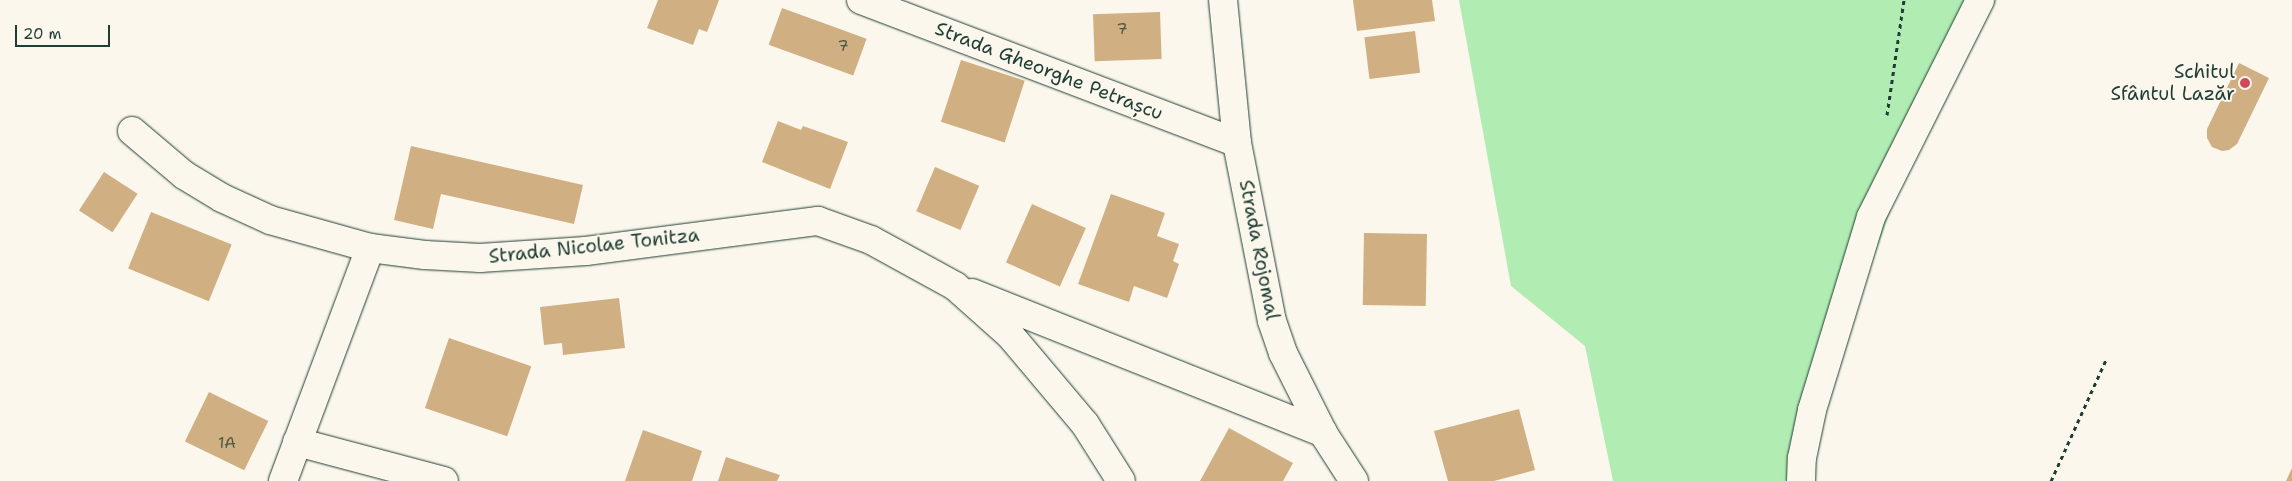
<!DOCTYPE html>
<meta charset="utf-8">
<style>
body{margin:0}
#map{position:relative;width:2292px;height:481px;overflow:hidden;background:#fbf7ec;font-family:"Shantell Sans",sans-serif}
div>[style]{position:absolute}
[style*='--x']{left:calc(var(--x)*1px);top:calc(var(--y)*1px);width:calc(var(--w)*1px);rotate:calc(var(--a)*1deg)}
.green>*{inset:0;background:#b1edb3}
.building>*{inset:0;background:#d0af83;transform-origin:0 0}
.path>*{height:3px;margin-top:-1.5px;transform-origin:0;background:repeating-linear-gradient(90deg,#1f3d34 0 4px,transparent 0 8px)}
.roads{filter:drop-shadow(0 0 1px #1f3d34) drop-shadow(0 0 1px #1f3d34)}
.street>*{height:28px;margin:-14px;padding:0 14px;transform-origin:14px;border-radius:14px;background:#fbf7ec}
.dots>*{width:14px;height:14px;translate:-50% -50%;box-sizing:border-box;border:2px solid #fbf7ec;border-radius:50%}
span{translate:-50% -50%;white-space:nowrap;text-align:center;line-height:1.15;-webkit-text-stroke:4px #fbf7ec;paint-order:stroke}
.number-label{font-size:16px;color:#4b5a48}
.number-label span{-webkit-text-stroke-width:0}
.street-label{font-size:19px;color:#1f3d34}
.poi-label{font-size:19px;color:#1f3d34}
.right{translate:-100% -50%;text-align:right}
.scale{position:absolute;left:15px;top:25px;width:95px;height:22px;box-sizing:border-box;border:2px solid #1f3d34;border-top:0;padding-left:6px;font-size:15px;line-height:18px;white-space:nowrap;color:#1f3d34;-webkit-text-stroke:4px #fbf7ec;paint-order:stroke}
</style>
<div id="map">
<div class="green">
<div style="clip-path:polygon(1459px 0,1996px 0,1897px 193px,1831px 375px,1811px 481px,1613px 481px,1585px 346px,1511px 286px)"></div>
</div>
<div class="building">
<div style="clip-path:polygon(658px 0,719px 0,707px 32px,699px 29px,693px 45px,647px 28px)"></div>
<div style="clip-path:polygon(1353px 0,1432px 0,1435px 21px,1357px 31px)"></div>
<div style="left:782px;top:8px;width:90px;height:39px;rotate:20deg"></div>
<div style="left:1160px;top:12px;width:47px;height:67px;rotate:88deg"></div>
<div style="left:1415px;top:31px;width:42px;height:51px;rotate:83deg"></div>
<div style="left:961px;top:60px;width:67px;height:65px;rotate:18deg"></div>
<div style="clip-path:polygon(2239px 63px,2269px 78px,2237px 144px,2229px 150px,2222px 151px,2212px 147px,2207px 138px,2207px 129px)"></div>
<div style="clip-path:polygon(778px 121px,801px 130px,803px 126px,848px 142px,830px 189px,762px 162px)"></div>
<div style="clip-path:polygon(411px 146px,583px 185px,574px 224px,441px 194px,433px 229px,394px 220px)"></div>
<div style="left:935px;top:167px;width:48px;height:48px;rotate:23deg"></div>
<div style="left:104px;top:172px;width:40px;height:46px;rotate:33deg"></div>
<div style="clip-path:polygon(1111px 194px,1165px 213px,1157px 236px,1179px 244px,1173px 261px,1179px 264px,1167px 298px,1134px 286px,1129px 302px,1078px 284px)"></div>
<div style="left:1032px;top:204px;width:59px;height:64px;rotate:24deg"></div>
<div style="left:151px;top:212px;width:87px;height:61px;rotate:22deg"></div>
<div style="left:1364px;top:233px;width:63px;height:72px;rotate:1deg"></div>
<div style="clip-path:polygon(619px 298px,625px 348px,563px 355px,562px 343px,544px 345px,540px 307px)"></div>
<div style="left:449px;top:338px;width:87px;height:74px;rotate:19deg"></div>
<div style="left:209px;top:392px;width:66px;height:55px;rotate:26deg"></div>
<div style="clip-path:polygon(1519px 409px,1535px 470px,1494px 481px,1448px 481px,1434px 431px)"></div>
<div style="clip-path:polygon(1229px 428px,1293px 463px,1283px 481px,1200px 481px)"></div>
<div style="clip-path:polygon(643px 430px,702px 451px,692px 481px,625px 481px)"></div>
<div style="clip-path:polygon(726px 457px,780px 475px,777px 481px,718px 481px)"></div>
<div style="clip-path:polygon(2292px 468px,2292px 481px,2286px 481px)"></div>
</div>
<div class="path">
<div style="--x:1887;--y:115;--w:116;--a:-81.6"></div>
<div style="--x:2051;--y:481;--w:133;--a:-65.6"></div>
</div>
<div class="roads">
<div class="street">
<div style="--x:861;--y:0;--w:402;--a:20.8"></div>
<div style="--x:1223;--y:0;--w:144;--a:84.4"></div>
<div style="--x:1237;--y:143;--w:181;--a:78.9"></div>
<div style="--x:1272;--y:321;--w:34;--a:71"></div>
<div style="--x:1283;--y:353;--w:89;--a:63.4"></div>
<div style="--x:1323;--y:433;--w:57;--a:57.1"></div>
<div style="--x:132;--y:131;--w:68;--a:40.2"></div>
<div style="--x:184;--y:175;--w:44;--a:31.2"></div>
<div style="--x:222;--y:198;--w:53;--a:24.6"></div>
<div style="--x:270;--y:220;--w:104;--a:15.6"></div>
<div style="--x:370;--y:248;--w:55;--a:7.3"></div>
<div style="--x:425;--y:255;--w:55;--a:3.1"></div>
<div style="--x:480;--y:258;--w:106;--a:-3.8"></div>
<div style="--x:586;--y:251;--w:234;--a:-7.4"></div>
<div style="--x:818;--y:221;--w:56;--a:19.7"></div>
<div style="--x:871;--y:240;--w:96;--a:28.7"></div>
<div style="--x:955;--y:286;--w:74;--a:41.7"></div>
<div style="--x:1010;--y:335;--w:116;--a:49.9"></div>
<div style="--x:1085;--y:424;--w:67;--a:57.7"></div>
<div style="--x:972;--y:293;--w:378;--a:21.7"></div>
<div style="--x:297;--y:442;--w:152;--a:14.9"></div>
<div style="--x:283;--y:481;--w:249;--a:-69.5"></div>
<div style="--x:1801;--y:481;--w:23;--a:-88"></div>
<div style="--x:1802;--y:458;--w:49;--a:-78.2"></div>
<div style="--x:1812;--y:410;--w:202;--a:-73"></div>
<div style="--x:1871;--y:217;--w:243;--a:-63.3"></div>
</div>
</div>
<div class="dots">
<div style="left:2245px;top:83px;background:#d1495b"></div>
</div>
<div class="number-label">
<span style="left:1122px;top:29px">7</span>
<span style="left:843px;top:46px">7</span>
<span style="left:227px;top:443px">1A</span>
</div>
<div class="street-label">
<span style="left:1049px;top:71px;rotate:21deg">Strada Gheorghe Petrașcu</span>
<span style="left:594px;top:246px;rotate:-6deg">Strada Nicolae Tonitza</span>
<span style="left:1259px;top:250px;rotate:79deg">Strada Rojomal</span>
</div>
<div class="poi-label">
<span class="right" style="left:2235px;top:83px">Schitul<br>Sfântul Lazăr</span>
</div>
<div class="scale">20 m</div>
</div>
